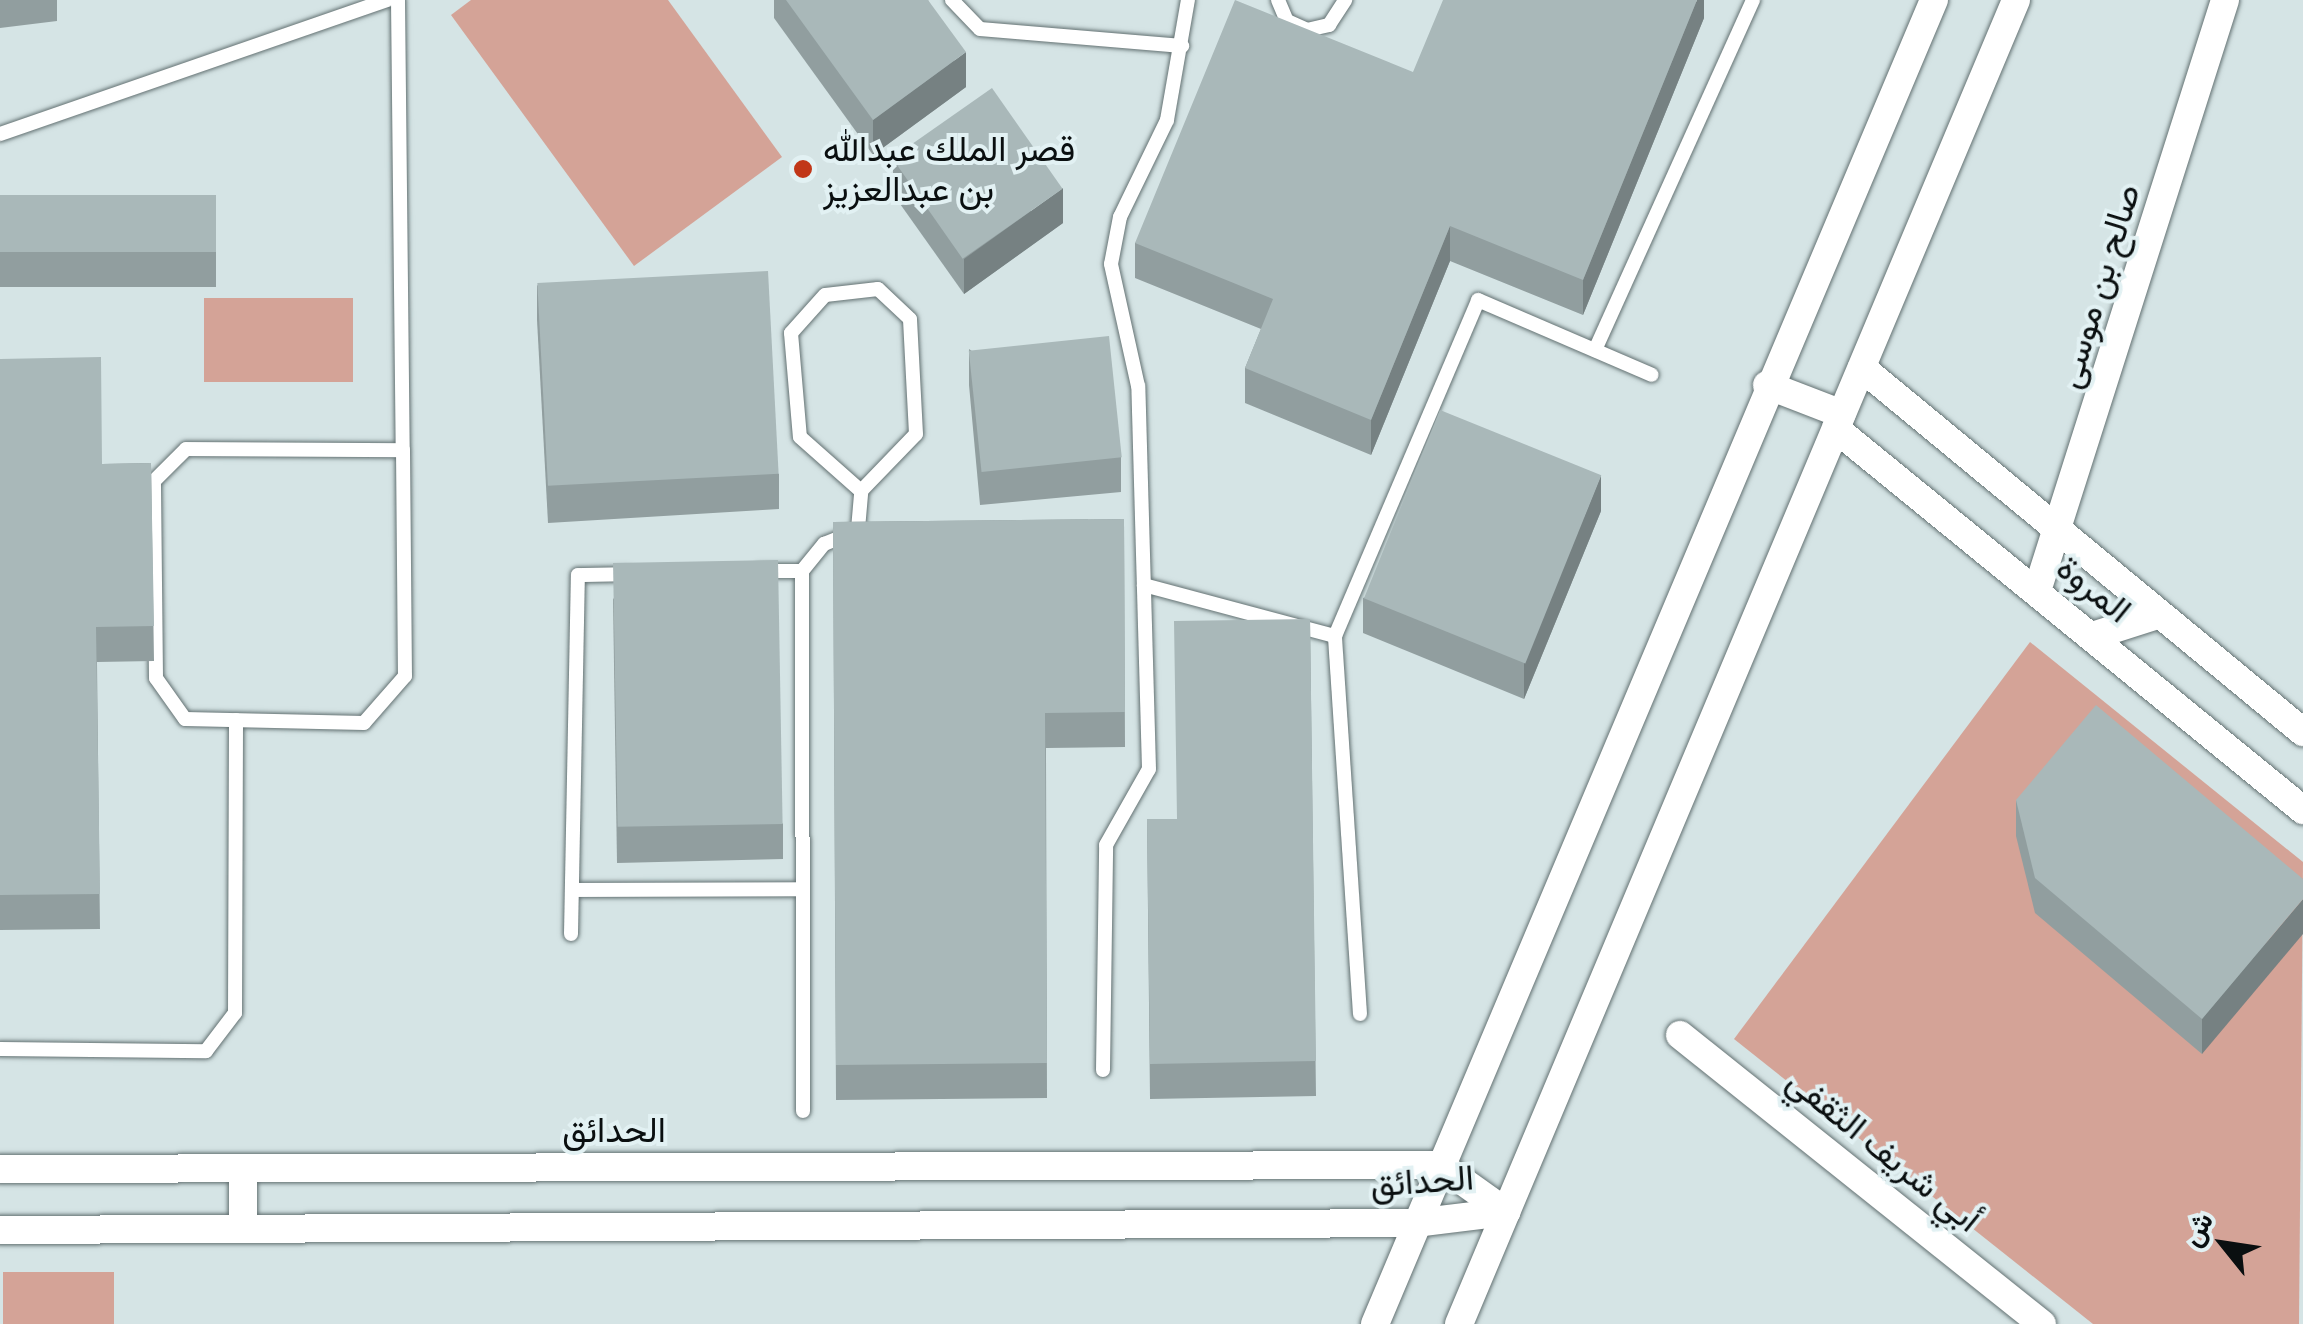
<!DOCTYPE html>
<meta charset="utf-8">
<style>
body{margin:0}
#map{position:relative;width:2303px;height:1324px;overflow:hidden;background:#d5e4e5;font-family:Montserrat,Vazirmatn,sans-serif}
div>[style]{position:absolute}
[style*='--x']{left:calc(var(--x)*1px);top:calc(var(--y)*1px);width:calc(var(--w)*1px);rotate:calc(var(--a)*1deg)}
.green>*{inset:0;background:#d4a397;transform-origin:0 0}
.roads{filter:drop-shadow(0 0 2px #637172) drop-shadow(0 0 2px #637172)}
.service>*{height:14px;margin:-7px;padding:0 7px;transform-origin:7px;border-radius:7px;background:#fff}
.minor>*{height:28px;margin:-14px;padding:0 14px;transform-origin:14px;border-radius:14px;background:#fff}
.wall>*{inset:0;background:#919e9f;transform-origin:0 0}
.shaded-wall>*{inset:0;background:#768182}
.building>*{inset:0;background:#a9b8b9;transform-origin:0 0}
.dots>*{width:28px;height:28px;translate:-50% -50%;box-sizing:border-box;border:5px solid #e2f1f3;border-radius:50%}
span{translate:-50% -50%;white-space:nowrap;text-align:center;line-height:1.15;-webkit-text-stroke:8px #e2f1f3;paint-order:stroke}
.poi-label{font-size:35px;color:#0a0f10}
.left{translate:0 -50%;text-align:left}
.street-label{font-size:35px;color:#0a0f10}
.north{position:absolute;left:2173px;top:1194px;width:100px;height:100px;-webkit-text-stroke:8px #e2f1f3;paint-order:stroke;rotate:300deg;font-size:28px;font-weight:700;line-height:40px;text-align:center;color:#0a0f10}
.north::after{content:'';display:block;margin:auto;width:35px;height:45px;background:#0a0f10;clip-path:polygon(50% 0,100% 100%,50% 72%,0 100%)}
</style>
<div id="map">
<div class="green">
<div style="clip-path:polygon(471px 0,668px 0,782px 157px,634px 266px,451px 15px)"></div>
<div style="left:353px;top:298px;width:84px;height:149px;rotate:90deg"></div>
<div style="clip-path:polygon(2030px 642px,2303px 862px,2299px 1324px,2093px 1324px,1734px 1039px)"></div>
<div style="left:3px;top:1272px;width:111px;height:52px"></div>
</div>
<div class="roads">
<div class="service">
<div style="--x:398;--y:0;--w:450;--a:89.4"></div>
<div style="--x:403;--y:450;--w:226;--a:89.5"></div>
<div style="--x:405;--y:676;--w:62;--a:131.1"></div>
<div style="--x:364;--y:723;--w:179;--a:-178.7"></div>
<div style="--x:185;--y:719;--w:50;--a:-125.3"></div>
<div style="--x:156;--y:678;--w:197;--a:-90.6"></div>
<div style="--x:154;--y:481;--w:45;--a:-45"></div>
<div style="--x:186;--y:449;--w:217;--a:0.3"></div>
<div style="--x:952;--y:0;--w:40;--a:46"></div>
<div style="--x:980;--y:29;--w:203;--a:4.8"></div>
<div style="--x:1278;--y:0;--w:23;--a:67"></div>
<div style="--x:1287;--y:21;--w:22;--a:24"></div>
<div style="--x:1307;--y:30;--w:23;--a:-13"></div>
<div style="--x:1329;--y:25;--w:30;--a:-57"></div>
<div style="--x:0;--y:134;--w:410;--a:-19.1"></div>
<div style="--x:1595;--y:350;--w:384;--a:-65.7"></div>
<div style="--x:858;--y:529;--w:38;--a:-85"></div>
<div style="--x:861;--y:491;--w:79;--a:-46"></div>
<div style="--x:916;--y:434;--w:115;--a:-93"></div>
<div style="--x:910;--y:319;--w:44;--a:-136.8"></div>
<div style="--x:878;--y:289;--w:53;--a:173.5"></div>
<div style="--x:825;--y:295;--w:51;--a:131.8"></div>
<div style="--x:791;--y:333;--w:104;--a:85.1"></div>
<div style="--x:800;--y:437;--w:81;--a:41.5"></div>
<div style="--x:760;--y:571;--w:42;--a:0"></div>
<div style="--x:802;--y:571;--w:35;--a:-51"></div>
<div style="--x:824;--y:544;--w:27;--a:-22"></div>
<div style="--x:802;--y:571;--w:540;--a:89.89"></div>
<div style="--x:1144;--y:585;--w:198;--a:15"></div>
<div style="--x:572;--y:890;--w:230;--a:-0.2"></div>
<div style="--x:571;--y:934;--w:359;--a:-88.9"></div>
<div style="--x:578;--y:575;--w:50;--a:-1.1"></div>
<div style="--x:1360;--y:1014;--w:379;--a:-93.8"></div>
<div style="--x:1335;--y:636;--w:365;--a:-66.9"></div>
<div style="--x:1478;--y:300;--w:189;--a:23.3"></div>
<div style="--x:0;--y:1049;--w:206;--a:0.6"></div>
<div style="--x:206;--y:1051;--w:48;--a:-52.7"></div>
<div style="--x:235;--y:1013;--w:293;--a:-89.8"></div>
<div style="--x:1103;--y:1070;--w:225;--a:-89.2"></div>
<div style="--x:1106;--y:845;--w:87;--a:-60.5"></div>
<div style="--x:1149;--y:769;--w:383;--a:-91.6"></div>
<div style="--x:1138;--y:386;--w:125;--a:-102.5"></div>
<div style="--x:1111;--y:264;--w:48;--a:-79.2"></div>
<div style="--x:1120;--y:217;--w:108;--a:-64.1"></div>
<div style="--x:1167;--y:120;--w:122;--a:-80.1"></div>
</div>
<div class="minor">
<div style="--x:1862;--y:368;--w:572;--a:39.54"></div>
<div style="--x:1767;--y:385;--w:80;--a:21.1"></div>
<div style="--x:1836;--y:429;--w:603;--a:39.21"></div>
<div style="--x:2037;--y:591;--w:620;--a:-72.35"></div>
<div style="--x:2092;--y:636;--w:69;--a:-17.7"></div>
<div style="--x:1680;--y:1035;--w:463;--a:38.6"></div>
<div style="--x:243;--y:1168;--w:61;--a:90"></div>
<div style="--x:0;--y:1169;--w:1440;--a:-0.16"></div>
<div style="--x:1440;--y:1165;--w:81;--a:35.5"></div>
<div style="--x:0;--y:1230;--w:1415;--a:-0.28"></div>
<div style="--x:1415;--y:1223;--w:92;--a:-6.9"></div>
<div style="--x:1375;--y:1324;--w:1437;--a:-67.11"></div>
<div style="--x:1459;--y:1324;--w:1436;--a:-67.18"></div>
</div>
</div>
<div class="wall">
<div style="clip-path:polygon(0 0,57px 0,57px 21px,0 28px)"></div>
<div style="clip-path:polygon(774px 0,928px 0,966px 87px,873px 155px,774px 18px)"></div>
<div style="clip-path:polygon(1704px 0,1704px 18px,1583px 315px,1450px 261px,1371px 455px,1245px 403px,1245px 368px,1261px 329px,1135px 278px,1135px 243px,1413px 72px)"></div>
<div style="clip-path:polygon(893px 159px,1063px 223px,964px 294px,893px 194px)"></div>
<div style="left:216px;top:195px;width:92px;height:216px;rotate:90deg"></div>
<div style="clip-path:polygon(537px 285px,779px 474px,779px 509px,548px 523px,537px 320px)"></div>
<div style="clip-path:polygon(969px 349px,1121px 457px,1121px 492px,980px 505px,969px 385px)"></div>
<div style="clip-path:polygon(0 359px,102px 464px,151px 463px,154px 661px,97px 662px,100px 929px,0 930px)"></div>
<div style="clip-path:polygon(1601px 511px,1524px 699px,1363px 633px,1363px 598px)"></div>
<div style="clip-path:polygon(1124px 519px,1125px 747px,1046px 748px,1047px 1098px,836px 1100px,833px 522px)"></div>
<div style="clip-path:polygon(613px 598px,783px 824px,783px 859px,617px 863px)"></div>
<div style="clip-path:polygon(1310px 619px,1316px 1096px,1150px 1099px,1147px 819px,1177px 819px)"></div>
<div style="clip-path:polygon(2016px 800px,2303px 879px,2202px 1054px,2035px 913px,2016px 836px)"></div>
</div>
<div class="shaded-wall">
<div style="clip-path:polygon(1697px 0,1704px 0,1704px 18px,1583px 315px,1583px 280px)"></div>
<div style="clip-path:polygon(966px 52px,966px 87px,873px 155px,873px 120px)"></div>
<div style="clip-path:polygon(1063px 188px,1063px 223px,964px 294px,964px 259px)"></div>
<div style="clip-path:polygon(1450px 226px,1450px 261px,1371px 455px,1371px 420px)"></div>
<div style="clip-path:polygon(1601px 475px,1601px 511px,1524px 699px,1524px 664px)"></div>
<div style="clip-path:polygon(2303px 899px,2303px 934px,2202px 1054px,2202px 1019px)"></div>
</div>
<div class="building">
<div style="clip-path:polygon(786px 0,928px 0,966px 52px,873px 120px)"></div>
<div style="clip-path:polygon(1235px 0,1413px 72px,1443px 0,1697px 0,1583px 280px,1450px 226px,1371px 420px,1245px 368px,1273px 299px,1135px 243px)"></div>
<div style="left:992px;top:88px;width:123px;height:122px;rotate:55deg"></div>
<div style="left:216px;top:195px;width:57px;height:216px;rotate:90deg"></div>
<div style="left:768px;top:271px;width:203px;height:231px;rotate:87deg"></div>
<div style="left:1109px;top:336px;width:122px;height:141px;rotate:84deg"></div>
<div style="clip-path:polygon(101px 357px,102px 464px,151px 463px,154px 626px,96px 627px,100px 894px,0 895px,0 359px)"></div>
<div style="left:1440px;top:410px;width:174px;height:203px;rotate:22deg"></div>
<div style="clip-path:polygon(1124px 519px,1125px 712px,1045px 713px,1047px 1063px,836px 1065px,833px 522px)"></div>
<div style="left:778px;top:560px;width:264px;height:165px;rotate:89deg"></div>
<div style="clip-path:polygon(1310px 619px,1316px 1061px,1150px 1064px,1147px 819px,1177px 819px,1174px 621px)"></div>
<div style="clip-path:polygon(2096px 705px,2303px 879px,2303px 899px,2202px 1019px,2035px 878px,2016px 800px)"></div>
</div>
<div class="dots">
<div style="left:803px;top:169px;background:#c13718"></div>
</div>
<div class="poi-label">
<span class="left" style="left:823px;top:169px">قصر الملك عبدالله<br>بن عبدالعزيز</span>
</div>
<div class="street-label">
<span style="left:2098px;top:286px;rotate:-73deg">صالح بن موسى</span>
<span style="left:2094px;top:589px;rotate:39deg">المروة</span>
<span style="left:614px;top:1130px">الحدائق</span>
<span style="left:1884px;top:1150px;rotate:39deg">أبي شريف الثقفي</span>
<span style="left:1422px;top:1181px;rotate:-4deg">الحدائق</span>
</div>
<div class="north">ش</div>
</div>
